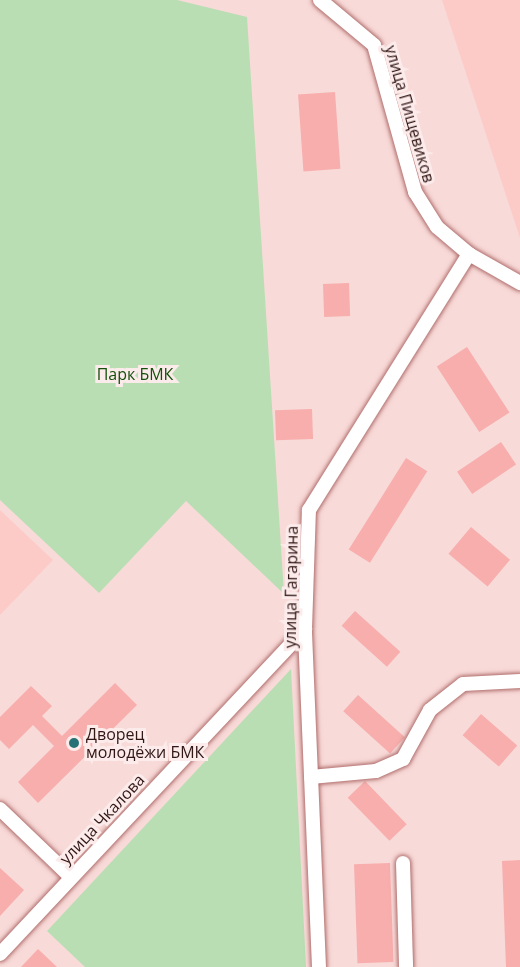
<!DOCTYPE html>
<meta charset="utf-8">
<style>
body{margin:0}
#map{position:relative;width:520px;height:967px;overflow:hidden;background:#f8dad8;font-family:"Open Sans",sans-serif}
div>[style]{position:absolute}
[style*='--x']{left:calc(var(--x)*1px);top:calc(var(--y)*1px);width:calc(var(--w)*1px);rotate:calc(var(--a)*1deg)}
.built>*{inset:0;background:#fccbc8}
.green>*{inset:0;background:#b9deb3}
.building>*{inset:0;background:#f7aeac;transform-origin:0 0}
.roads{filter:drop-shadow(0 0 2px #b06d6c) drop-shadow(0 0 2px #b06d6c)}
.minor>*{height:14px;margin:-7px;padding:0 7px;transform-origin:7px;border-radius:7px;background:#fff}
.dots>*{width:16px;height:16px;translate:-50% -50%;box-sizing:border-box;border:3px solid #fbebea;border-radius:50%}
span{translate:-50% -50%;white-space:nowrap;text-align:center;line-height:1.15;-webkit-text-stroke:6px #fbebea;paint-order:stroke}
.street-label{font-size:16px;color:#301615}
.park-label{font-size:16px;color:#14500b}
.poi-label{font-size:16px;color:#301615}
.left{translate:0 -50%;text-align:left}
</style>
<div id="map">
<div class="built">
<div style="clip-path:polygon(442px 0,520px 0,520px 238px)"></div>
<div style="clip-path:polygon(0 510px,53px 560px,0 615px)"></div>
</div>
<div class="green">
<div style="clip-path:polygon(0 0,177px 0,247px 17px,284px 594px,186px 501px,99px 593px,0 500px)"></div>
<div style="clip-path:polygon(291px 669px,306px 967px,85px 967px,47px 931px)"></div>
</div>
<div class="building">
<div style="left:335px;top:92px;width:77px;height:37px;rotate:86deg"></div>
<div style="left:349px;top:283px;width:33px;height:26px;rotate:88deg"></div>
<div style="left:467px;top:347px;width:78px;height:36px;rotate:57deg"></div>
<div style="left:312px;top:409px;width:30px;height:37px;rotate:88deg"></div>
<div style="left:501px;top:442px;width:27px;height:53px;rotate:56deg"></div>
<div style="left:406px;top:458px;width:25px;height:108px;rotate:32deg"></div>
<div style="left:471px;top:527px;width:51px;height:35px;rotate:40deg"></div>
<div style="left:355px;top:611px;width:61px;height:20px;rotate:42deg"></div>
<div style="clip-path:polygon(115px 683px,137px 705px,38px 803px,18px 782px,54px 746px,33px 725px,9px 749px,0 740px,0 717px,31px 686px,52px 706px,42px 716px,62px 736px)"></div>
<div style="left:358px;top:695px;width:63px;height:22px;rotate:42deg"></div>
<div style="left:481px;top:714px;width:48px;height:28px;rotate:41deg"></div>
<div style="left:365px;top:781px;width:60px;height:24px;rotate:46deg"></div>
<div style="clip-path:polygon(520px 860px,520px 967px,506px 967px,502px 861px)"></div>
<div style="left:390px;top:863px;width:99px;height:36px;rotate:88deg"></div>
<div style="clip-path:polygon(0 868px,24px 890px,0 916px)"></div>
<div style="clip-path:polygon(38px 949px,57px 967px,21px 967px)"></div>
</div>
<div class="roads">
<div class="minor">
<div style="--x:320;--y:0;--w:70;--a:39.8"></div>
<div style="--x:374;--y:45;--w:153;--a:74.4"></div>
<div style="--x:415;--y:192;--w:41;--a:57.8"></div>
<div style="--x:437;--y:227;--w:42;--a:40.2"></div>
<div style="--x:469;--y:254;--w:59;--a:29.6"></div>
<div style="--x:311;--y:777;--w:65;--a:-5.3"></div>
<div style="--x:376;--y:771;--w:30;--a:-24"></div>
<div style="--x:403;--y:759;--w:56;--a:-61.1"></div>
<div style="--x:430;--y:710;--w:42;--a:-38.2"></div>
<div style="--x:463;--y:684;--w:57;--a:-3"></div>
<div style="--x:0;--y:809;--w:98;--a:43.8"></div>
<div style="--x:403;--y:863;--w:104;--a:88.3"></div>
<div style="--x:0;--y:954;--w:446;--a:-46.8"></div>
<div style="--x:319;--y:967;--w:338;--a:-92.4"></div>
<div style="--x:305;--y:629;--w:119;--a:-88.1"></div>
<div style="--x:309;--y:510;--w:302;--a:-58"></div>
</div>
</div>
<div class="dots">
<div style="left:74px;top:743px;background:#267175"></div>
</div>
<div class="street-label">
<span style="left:410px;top:114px;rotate:74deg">улица Пищевиков</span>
<span style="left:291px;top:587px;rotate:-89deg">улица Гагарина</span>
<span style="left:102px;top:819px;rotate:-47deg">улица Чкалова</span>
</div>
<div class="park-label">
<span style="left:135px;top:374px">Парк БМК</span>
</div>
<div class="poi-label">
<span class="left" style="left:86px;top:743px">Дворец<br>молодёжи БМК</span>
</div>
</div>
